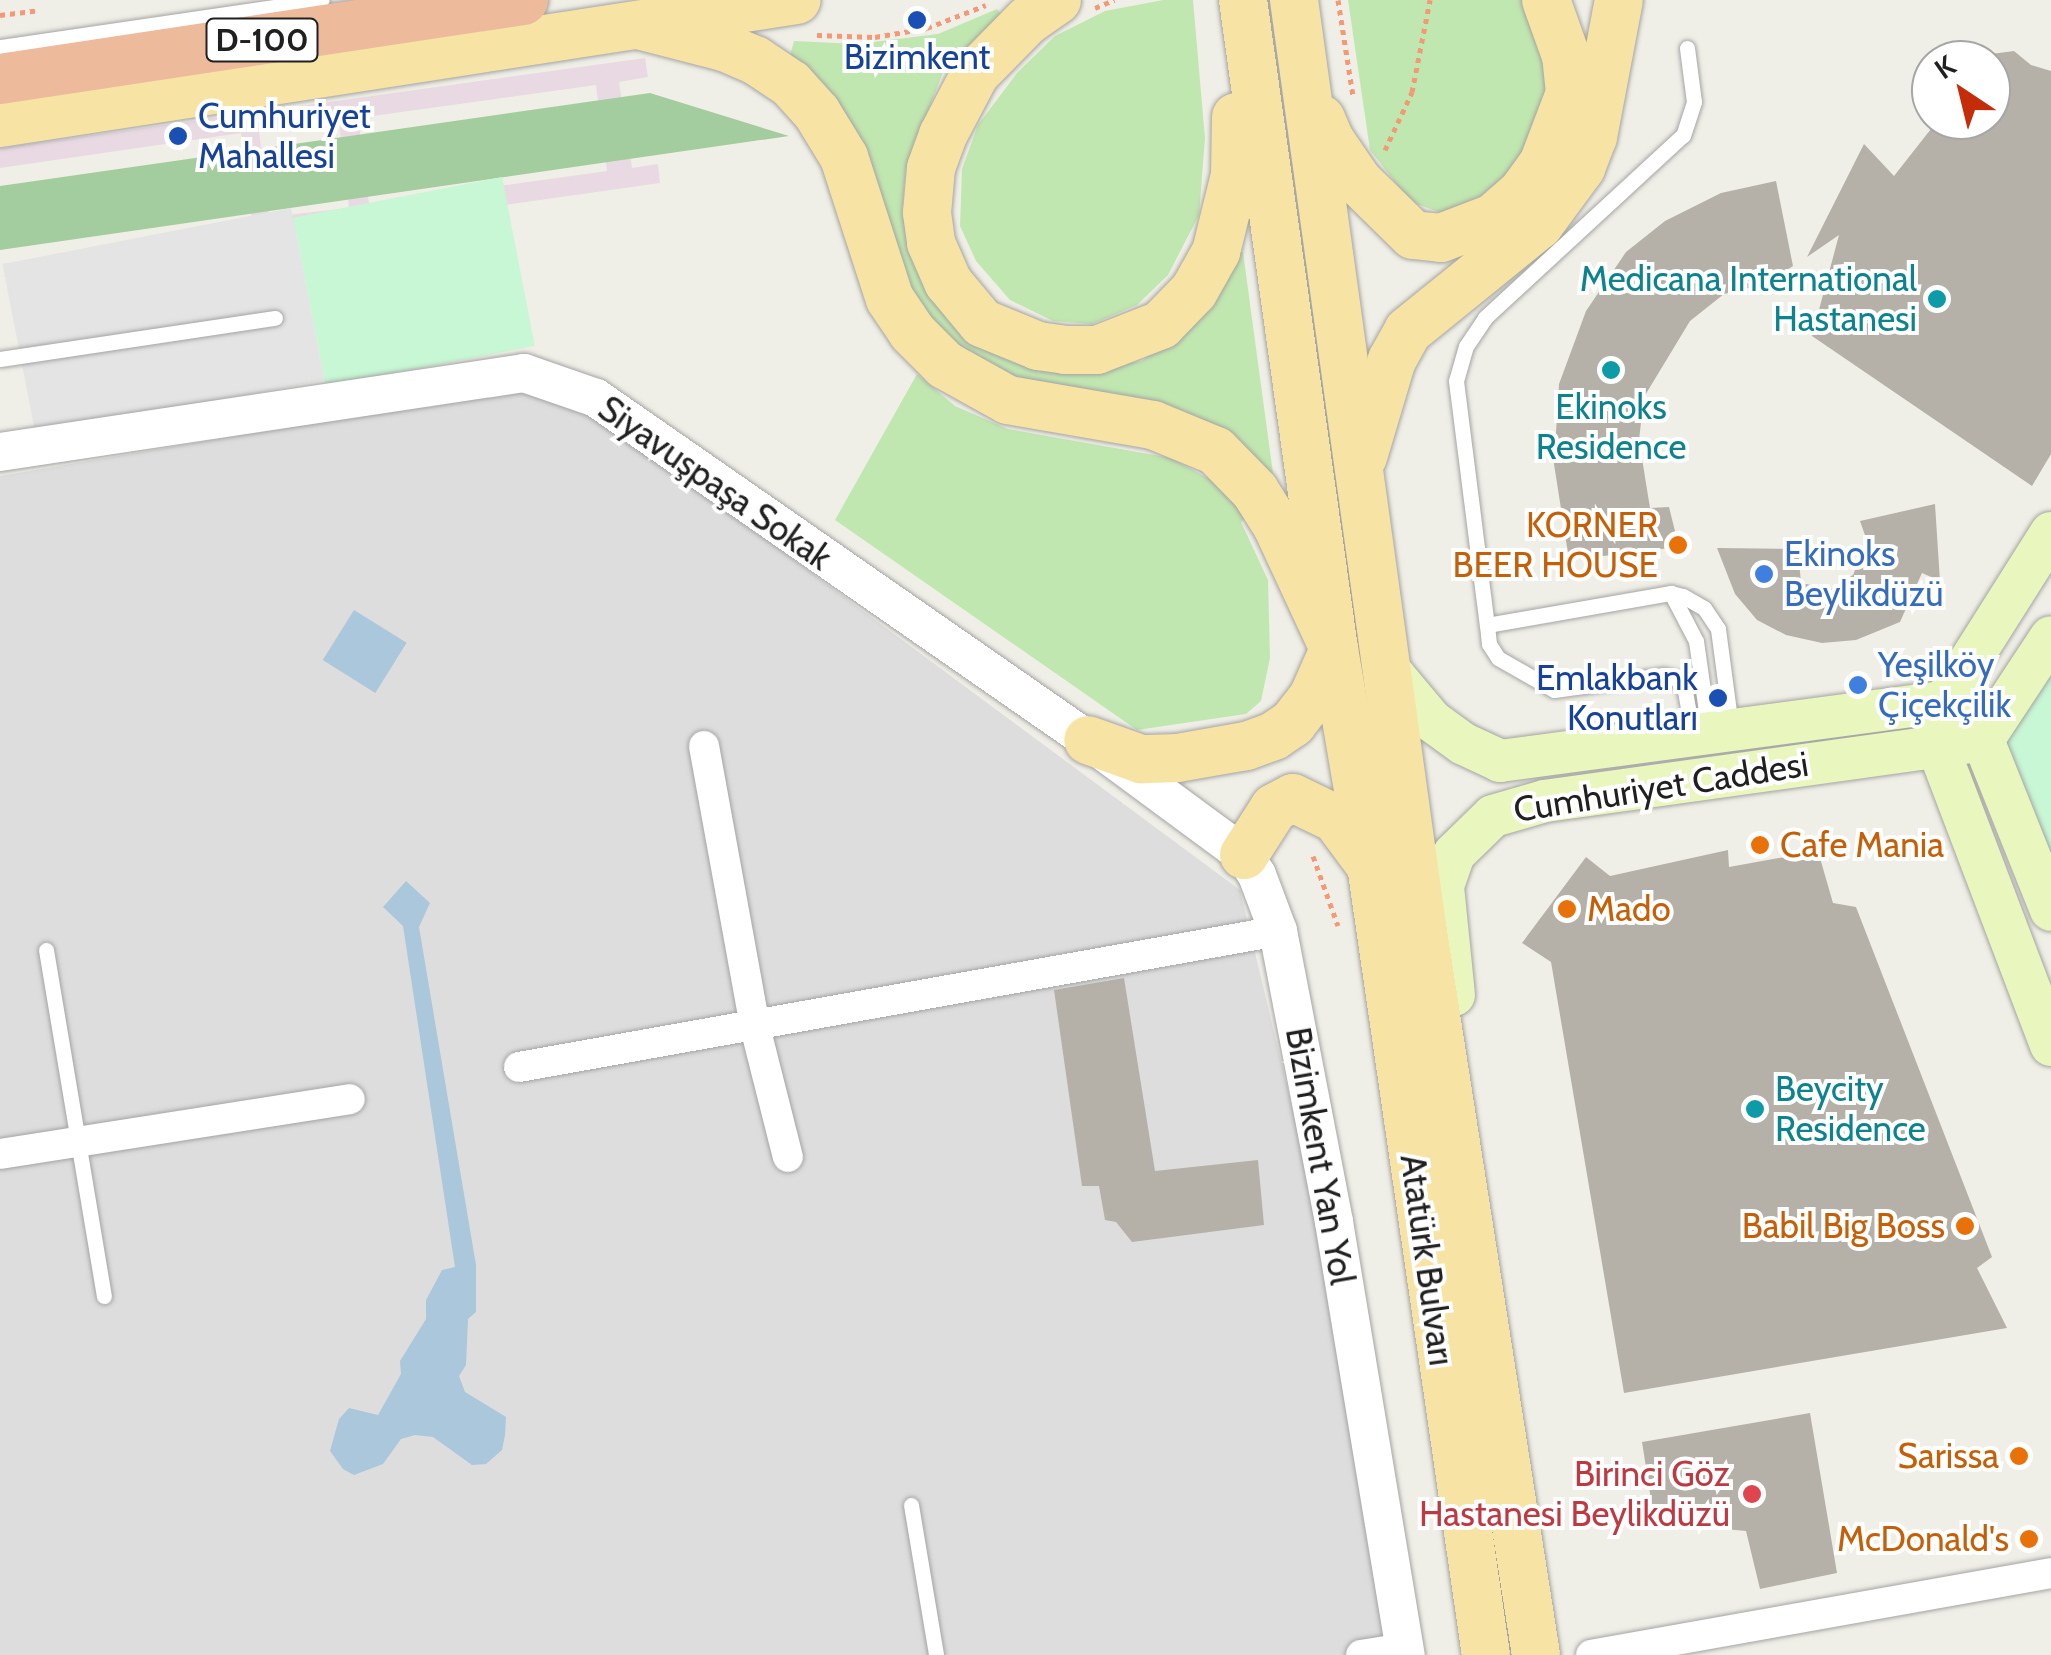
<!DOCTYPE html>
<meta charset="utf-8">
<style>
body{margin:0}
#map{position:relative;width:2051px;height:1655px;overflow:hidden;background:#f0efe7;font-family:Cabin,sans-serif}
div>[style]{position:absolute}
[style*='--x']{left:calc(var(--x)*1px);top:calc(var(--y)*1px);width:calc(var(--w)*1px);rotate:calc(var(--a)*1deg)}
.residential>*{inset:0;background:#dedddd}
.industrial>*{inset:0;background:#e9d9e3}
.grass>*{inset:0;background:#c1e7b0}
.forest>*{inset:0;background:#a3cd9e}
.park>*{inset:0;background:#c7f7d4;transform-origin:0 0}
.parking>*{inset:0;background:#e4e4e4;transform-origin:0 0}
.water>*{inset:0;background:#aac7db;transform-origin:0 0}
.building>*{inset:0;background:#b5b1a9}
.path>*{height:5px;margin-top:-2.5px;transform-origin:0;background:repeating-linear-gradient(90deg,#f39975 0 5px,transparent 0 10px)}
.roads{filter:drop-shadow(0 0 2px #a4a4a4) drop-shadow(0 0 2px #a4a4a4)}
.service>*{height:15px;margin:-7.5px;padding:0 7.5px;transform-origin:7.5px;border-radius:7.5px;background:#fff}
.minor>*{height:30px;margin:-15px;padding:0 15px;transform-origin:15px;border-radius:15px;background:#fff}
.tertiary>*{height:38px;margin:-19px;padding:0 19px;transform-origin:19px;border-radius:19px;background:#fff}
.secondary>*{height:42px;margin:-21px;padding:0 21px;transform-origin:21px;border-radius:21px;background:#e9f7be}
.primary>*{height:48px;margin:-24px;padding:0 24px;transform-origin:24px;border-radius:24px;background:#f7e3a4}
.trunk>*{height:50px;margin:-25px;padding:0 25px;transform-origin:25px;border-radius:25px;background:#edbb9c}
.dots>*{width:28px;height:28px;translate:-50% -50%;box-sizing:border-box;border:5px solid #fff;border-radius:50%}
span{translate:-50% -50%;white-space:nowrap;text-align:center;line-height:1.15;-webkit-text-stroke:8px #fff;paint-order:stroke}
.shield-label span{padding:2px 8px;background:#fff;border:2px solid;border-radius:8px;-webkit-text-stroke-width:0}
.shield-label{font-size:32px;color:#202020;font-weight:700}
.transit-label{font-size:35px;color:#164399}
.left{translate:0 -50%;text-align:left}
.right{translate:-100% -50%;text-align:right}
.culture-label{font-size:35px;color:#0d838f}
.street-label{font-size:35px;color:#202020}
.food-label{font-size:35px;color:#c56008}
.shop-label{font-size:35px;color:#366cbe}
.health-label{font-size:35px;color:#be3a42}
.north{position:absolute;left:1911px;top:40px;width:100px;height:100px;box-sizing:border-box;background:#fff;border:2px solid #a6a6a6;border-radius:50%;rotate:325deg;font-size:28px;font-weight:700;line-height:40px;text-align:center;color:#202020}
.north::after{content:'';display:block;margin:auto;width:35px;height:45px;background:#c52d0a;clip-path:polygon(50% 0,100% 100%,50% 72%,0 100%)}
</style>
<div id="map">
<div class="residential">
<div style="clip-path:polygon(510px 390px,575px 398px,1240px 890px,1305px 1161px,1389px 1655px,0 1655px,0 476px)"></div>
</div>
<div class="industrial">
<div style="clip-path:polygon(evenodd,645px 58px,648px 77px,619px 82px,632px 168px,658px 164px,660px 183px,0 276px,252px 219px,241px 133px,0 168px,0 148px,645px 58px,596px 85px,607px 171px,369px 204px,358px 118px,596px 85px,645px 58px,339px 122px,349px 208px,269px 217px,259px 131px,339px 122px)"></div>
</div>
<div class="grass">
<div style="clip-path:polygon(1163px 0,1193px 0,1205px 138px,1199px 215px,1168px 275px,1137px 305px,1092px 324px,1053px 321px,1010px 300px,976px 261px,960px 226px,962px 169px,978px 125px,1017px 73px,1055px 36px,1105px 11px)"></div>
<div style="clip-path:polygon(1348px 0,1526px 0,1542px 32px,1548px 90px,1518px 175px,1481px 205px,1445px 214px,1411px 202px,1370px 150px)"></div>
<div style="clip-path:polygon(997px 9px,1003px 16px,945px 67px,906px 168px,902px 213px,918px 265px,1086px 369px,1142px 361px,1198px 314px,1233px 252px,1243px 252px,1275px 488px,971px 369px,916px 305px,789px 59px,794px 41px,857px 44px,938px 34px)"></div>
<div style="clip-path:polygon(917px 374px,955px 406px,1008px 429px,1171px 458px,1222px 486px,1247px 517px,1241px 522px,1268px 580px,1270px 658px,1261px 701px,1246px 714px,1137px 730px,835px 520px)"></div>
</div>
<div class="forest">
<div style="clip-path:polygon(650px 93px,789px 136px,0 250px,0 186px)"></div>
</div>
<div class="park">
<div style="left:502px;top:177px;width:172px;height:213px;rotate:79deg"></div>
<div style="clip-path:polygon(2051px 657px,2051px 908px,1994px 740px)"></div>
</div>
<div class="parking">
<div style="left:291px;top:208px;width:175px;height:294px;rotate:79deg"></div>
</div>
<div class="water">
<div style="left:354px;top:610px;width:62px;height:59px;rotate:32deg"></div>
<div style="clip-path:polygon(406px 881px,430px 903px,419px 927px,476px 1265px,476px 1312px,468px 1319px,466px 1365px,459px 1376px,465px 1392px,506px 1417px,505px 1435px,502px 1450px,486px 1464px,472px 1465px,433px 1437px,415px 1435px,401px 1439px,383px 1464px,354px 1475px,343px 1469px,330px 1451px,339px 1419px,349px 1408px,378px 1415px,401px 1374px,400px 1361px,426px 1319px,426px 1300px,442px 1270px,455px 1267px,403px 926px,383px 907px)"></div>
</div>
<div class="building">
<div style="clip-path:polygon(2014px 51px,2031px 65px,2051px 71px,2051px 454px,2032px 486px,1812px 336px,1839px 235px,1807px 257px,1864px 144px,1894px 176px,1938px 120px,1991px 120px,1991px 54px)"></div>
<div style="clip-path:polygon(1776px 181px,1793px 266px,1765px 284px,1724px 294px,1690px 321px,1644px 397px,1639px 440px,1650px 508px,1669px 507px,1679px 547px,1569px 560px,1554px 464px,1559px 384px,1586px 311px,1626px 252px,1665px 221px,1721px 193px)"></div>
<div style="clip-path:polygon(1935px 504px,1940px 581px,1922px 573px,1900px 622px,1856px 640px,1822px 643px,1786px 635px,1757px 620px,1735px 594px,1717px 548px,1798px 549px,1801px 583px,1831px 589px,1853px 575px,1867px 541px,1860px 521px)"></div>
<div style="clip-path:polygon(1728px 850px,1729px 867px,1818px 851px,1833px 903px,1856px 907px,1992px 1257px,1977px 1268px,2007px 1328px,1624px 1393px,1551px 962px,1522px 943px,1586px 857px,1610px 876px)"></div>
<div style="clip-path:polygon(1124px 978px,1155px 1171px,1258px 1160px,1264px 1225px,1132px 1242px,1116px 1222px,1105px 1220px,1099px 1186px,1082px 1186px,1054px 990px)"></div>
<div style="clip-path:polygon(1810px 1413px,1837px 1573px,1760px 1589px,1746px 1531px,1724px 1529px,1708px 1506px,1653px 1512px,1642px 1442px)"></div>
</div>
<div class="path">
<div style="--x:1338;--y:0;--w:97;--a:81.1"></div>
<div style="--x:1095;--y:8;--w:21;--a:-23"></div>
<div style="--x:0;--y:15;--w:39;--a:-7"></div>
<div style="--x:817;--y:35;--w:58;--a:2"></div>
<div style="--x:875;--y:37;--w:53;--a:-9.8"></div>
<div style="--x:927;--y:28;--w:63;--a:-21.3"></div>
<div style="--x:1385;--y:150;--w:64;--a:-65"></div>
<div style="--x:1412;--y:92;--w:94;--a:-78.9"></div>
<div style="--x:1313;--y:856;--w:74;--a:70.3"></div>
</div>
<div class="roads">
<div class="service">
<div style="--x:0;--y:47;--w:325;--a:-8.3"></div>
<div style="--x:1687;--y:48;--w:54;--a:82.6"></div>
<div style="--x:1694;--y:102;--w:35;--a:108"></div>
<div style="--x:1683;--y:135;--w:270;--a:137.3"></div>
<div style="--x:1485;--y:318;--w:34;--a:124"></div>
<div style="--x:1466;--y:346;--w:36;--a:106"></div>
<div style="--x:1456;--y:381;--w:246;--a:82.8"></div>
<div style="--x:1487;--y:625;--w:187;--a:-9.9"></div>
<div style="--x:1671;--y:593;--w:12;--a:14"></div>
<div style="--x:1683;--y:596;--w:24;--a:30"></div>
<div style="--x:1704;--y:608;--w:25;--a:56"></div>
<div style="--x:1718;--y:629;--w:98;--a:82.4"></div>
<div style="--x:0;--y:359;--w:278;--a:-8.5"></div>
<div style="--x:1671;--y:593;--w:54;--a:62.5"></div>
<div style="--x:1696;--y:641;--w:92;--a:81.9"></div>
<div style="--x:1487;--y:625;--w:19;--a:84"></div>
<div style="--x:1489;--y:644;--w:17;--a:57"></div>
<div style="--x:1498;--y:658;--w:64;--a:29.7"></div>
<div style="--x:1554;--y:690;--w:110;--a:-7.8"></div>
<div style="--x:1663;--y:675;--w:13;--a:13"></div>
<div style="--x:1676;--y:678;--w:16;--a:55"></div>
<div style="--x:1685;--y:691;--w:41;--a:80.1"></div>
<div style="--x:46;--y:950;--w:351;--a:80.5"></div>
<div style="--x:911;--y:1505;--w:152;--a:80.5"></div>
</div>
<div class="minor">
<div style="--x:704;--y:746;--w:286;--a:79.7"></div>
<div style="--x:755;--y:1027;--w:134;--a:75.8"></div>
<div style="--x:519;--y:1067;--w:771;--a:-10.16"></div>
<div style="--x:0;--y:1154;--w:354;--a:-8.9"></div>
<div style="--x:1361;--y:1655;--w:45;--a:-9"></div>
<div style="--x:1591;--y:1655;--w:467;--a:-10.1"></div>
</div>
<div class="tertiary">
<div style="--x:0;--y:452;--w:530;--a:-8.57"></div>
<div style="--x:524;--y:373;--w:76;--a:19.1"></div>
<div style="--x:596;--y:398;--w:599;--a:34.8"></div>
<div style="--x:1088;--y:740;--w:194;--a:36.4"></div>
<div style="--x:1244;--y:855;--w:24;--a:57"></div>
<div style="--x:1257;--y:875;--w:60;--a:69.4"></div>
<div style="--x:1278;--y:931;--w:296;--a:79.1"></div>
<div style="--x:1334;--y:1222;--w:439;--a:80.6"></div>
</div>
<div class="secondary">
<div style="--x:2051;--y:533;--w:200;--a:122.3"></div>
<div style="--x:1944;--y:702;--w:44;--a:99.2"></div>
<div style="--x:1937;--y:745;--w:321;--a:69.2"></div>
<div style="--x:1385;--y:665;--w:73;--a:50"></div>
<div style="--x:1432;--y:721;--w:39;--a:36"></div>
<div style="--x:1464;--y:744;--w:40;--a:25"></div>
<div style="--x:1500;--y:761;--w:448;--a:-7.6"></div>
<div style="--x:1963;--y:720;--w:28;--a:45"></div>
<div style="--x:1983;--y:740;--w:183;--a:68.2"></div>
<div style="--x:1454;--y:995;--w:110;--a:-95.8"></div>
<div style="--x:1443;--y:886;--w:34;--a:-71"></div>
<div style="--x:1454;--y:854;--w:54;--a:-44.3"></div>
<div style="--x:1493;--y:816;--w:54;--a:-16.1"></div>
<div style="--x:1545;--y:801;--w:442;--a:-7.9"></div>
<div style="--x:1983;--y:740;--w:123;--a:-56.6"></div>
</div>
<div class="primary">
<div style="--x:1057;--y:0;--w:35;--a:145"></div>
<div style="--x:1028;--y:20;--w:76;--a:134.5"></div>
<div style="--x:975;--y:74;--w:69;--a:117.7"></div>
<div style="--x:943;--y:135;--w:35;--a:110"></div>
<div style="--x:931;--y:168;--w:45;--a:95.1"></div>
<div style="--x:927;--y:213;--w:30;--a:82"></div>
<div style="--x:931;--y:243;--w:43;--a:66.4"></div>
<div style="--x:948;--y:282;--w:53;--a:50.3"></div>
<div style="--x:982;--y:323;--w:61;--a:22.3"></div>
<div style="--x:1038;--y:346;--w:27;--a:8"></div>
<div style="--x:1065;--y:350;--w:32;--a:0"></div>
<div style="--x:1097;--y:350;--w:69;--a:-21.3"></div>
<div style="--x:1161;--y:325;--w:47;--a:-45.9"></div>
<div style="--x:1194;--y:291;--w:45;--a:-60.6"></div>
<div style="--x:1216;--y:252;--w:79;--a:-76.1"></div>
<div style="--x:1235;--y:175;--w:58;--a:-89"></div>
<div style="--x:1243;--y:0;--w:655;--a:82.02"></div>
<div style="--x:1334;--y:649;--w:219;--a:80.3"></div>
<div style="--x:1371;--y:865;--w:798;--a:81.72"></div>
<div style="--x:1294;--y:0;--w:935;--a:82.13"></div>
<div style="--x:1422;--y:926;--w:738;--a:81.11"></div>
<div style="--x:642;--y:26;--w:85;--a:14.4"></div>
<div style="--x:724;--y:47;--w:34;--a:23"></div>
<div style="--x:755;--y:60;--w:43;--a:33.7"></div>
<div style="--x:791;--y:84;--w:39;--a:48"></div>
<div style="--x:817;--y:113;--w:52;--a:58.5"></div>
<div style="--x:844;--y:157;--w:149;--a:72.1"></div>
<div style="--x:890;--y:299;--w:40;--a:56"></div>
<div style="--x:912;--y:332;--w:47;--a:45"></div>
<div style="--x:945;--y:365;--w:72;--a:29.1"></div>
<div style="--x:1008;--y:400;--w:147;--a:9.8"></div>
<div style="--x:1153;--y:425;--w:68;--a:22.4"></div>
<div style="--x:1216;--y:451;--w:56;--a:45.7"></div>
<div style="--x:1255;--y:491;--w:41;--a:57.8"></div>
<div style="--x:1277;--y:526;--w:136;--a:65.1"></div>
<div style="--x:1334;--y:649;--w:52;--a:113.6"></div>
<div style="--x:1313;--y:697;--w:33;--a:128"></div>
<div style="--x:1293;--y:723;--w:23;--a:146"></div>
<div style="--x:1274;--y:736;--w:30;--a:160"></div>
<div style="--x:1246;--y:746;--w:69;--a:170"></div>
<div style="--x:1178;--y:758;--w:37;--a:178"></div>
<div style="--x:1141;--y:759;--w:56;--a:-160.3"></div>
<div style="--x:1321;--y:119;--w:23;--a:67"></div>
<div style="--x:1330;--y:140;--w:50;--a:55.7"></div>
<div style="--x:1358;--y:181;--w:77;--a:44.5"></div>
<div style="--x:1413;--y:235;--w:28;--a:6"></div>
<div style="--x:1441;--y:238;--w:56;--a:-21"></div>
<div style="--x:1493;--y:218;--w:37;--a:-41"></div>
<div style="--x:1521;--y:194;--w:37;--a:-54"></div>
<div style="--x:1543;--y:164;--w:76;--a:-69.2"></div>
<div style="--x:1570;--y:93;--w:37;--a:-96"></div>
<div style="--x:1566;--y:56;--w:59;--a:-109.7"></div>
<div style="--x:0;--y:123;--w:806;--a:-8.77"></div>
<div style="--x:1363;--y:457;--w:101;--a:-73.4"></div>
<div style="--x:1392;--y:360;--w:33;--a:-61"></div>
<div style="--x:1408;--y:331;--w:169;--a:-39"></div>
<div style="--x:1539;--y:225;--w:71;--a:-53.6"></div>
<div style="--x:1581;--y:168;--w:33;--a:-69"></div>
<div style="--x:1593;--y:137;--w:139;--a:-79.3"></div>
<div style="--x:1244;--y:855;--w:56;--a:-57.4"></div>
<div style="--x:1274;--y:808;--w:21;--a:-28"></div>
<div style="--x:1293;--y:798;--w:48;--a:26"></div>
<div style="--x:1336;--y:819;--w:54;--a:53.3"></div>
</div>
<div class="trunk">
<div style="--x:0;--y:79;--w:529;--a:-8.59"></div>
</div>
</div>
<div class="dots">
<div style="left:917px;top:20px;background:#1a4fb4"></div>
<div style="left:178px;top:136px;background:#1a4fb4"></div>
<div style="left:1937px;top:299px;background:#0f9aa8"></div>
<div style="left:1611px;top:370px;background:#0f9aa8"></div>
<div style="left:1678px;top:545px;background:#e8710a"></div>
<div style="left:1764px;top:574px;background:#3f7fe0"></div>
<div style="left:1858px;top:685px;background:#3f7fe0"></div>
<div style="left:1718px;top:698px;background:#1a4fb4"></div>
<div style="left:1760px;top:845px;background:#e8710a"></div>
<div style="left:1567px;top:909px;background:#e8710a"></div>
<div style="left:1755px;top:1109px;background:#0f9aa8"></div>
<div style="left:1965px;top:1226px;background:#e8710a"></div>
<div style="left:2019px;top:1456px;background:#e8710a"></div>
<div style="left:1752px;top:1494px;background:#e0444e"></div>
<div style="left:2029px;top:1539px;background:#e8710a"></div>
</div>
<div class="shield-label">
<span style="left:262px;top:40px">D-100</span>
</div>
<div class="transit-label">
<span style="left:917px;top:57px">Bizimkent</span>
<span class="left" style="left:198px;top:136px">Cumhuriyet<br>Mahallesi</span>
<span class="right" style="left:1698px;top:698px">Emlakbank<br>Konutları</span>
</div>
<div class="culture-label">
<span class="right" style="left:1917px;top:299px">Medicana International<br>Hastanesi</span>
<span style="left:1611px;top:427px">Ekinoks<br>Residence</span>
<span class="left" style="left:1775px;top:1109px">Beycity<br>Residence</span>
</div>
<div class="street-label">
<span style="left:715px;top:483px;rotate:35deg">Siyavuşpaşa Sokak</span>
<span style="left:1661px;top:787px;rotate:-9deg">Cumhuriyet Caddesi</span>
<span style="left:1320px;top:1156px;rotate:80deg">Bizimkent Yan Yol</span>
<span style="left:1427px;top:1260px;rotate:82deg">Atatürk Bulvarı</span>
</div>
<div class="food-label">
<span class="right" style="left:1658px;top:545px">KORNER<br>BEER HOUSE</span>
<span class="left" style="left:1780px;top:845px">Cafe Mania</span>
<span class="left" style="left:1587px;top:909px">Mado</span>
<span class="right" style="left:1945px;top:1226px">Babil Big Boss</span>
<span class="right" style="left:1999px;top:1456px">Sarissa</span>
<span class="right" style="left:2009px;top:1539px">McDonald's</span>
</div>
<div class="shop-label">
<span class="left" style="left:1784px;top:574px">Ekinoks<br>Beylikdüzü</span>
<span class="left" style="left:1878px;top:685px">Yeşilköy<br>Çiçekçilik</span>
</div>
<div class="health-label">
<span class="right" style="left:1730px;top:1494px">Birinci Göz<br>Hastanesi Beylikdüzü</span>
</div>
<div class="north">K</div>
</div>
